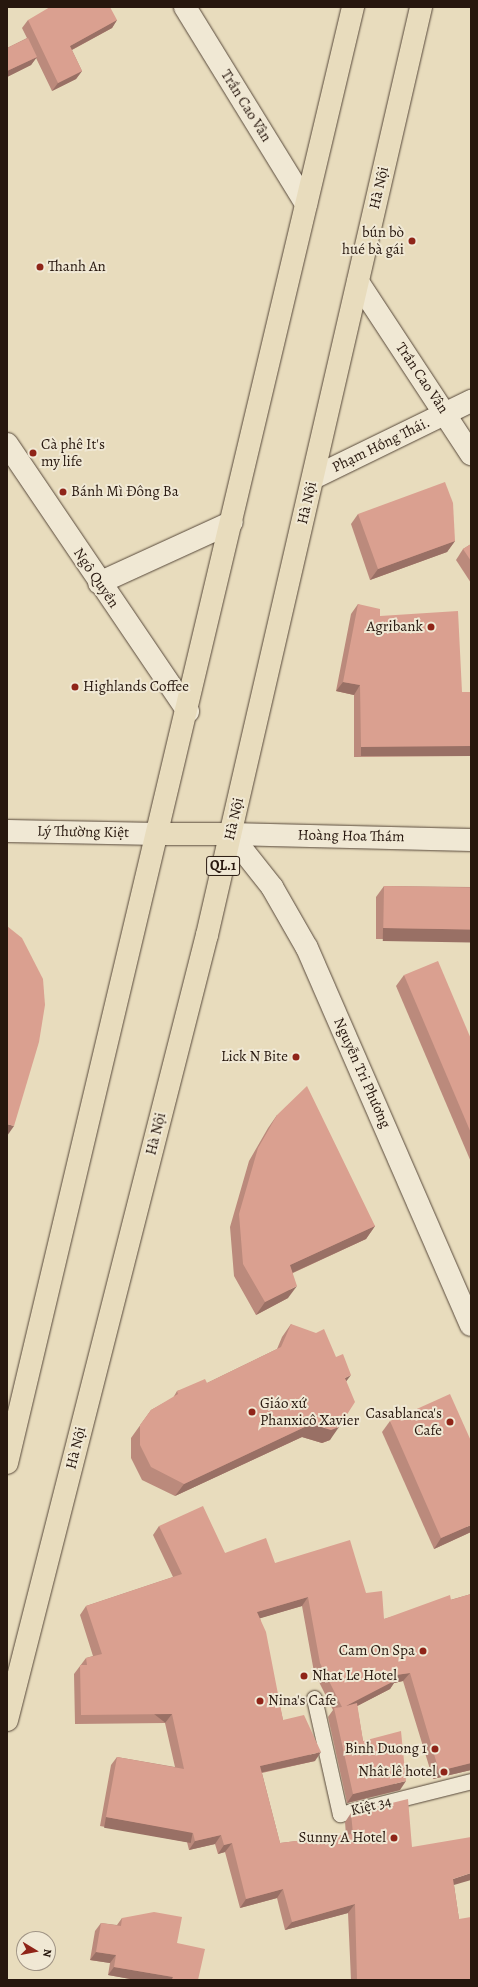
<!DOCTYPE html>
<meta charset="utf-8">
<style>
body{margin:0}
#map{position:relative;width:478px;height:1987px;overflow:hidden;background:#e8dcbd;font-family:Alegreya,serif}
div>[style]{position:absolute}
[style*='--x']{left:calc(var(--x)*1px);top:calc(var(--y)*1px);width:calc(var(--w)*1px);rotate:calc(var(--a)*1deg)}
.roads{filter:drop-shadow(0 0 1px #57483a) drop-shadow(0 0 1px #57483a)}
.service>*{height:15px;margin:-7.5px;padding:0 7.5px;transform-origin:7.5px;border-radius:7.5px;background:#f0e8d4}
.minor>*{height:22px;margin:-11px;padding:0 11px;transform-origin:11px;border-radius:11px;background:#f0e8d4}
.tertiary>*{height:22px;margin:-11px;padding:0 11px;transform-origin:11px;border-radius:11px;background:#f0e8d4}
.primary>*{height:22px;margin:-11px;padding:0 11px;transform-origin:11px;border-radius:11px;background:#e8dcbd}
.wall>*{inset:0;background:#bb8a7c}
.shaded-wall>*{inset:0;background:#997065;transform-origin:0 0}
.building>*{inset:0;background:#daa090;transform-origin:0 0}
.dots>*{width:11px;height:11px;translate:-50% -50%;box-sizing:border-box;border:2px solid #f0e8d4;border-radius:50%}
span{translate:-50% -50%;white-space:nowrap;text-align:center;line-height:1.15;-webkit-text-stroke:4px #f0e8d4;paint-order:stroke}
.shield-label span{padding:1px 3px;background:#f0e8d4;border:1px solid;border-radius:3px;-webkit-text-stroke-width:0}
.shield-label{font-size:14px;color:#27170e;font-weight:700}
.street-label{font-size:15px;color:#27170e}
.poi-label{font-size:15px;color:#27170e}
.right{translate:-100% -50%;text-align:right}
.left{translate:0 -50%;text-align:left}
.frame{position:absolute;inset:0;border:8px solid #27170e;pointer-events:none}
.north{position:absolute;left:16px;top:1931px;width:40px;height:40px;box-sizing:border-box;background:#f0e8d4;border:1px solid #a09485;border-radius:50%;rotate:100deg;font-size:11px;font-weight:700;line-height:16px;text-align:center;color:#27170e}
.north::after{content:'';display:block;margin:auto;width:14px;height:18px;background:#8f2418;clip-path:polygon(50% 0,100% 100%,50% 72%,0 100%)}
</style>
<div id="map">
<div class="roads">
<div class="service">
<div style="--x:314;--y:1698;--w:119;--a:77.4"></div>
<div style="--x:340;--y:1814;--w:135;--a:-14.1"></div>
</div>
<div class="minor">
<div style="--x:185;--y:7;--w:231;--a:58.4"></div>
<div style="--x:358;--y:282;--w:206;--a:56.7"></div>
<div style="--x:7;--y:444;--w:323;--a:55.9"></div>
<div style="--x:313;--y:478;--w:176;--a:-26"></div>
<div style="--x:99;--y:583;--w:146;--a:-24.6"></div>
</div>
<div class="tertiary">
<div style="--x:7;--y:831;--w:152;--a:1.1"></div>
<div style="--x:230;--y:834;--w:68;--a:51.6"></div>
<div style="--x:272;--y:887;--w:70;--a:60.2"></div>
<div style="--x:307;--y:948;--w:411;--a:66.5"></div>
<div style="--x:230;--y:834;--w:241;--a:1.4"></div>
</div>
<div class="primary">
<div style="--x:159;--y:834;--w:71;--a:0"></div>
<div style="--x:7;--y:1463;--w:1497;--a:-76.63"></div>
<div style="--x:7;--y:1720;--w:810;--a:-75.71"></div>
<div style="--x:207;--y:935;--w:952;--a:-77.01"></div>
</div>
</div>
<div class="wall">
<div style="clip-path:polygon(28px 20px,117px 20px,112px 28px,72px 50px,82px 71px,76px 79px,52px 91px,36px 58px,31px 65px,7px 77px,7px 48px,27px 38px,22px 28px)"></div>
<div style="clip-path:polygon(358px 514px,455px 541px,447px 552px,370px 580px,351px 524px)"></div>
<div style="clip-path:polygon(471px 544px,471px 583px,456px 560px,463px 549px)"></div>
<div style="clip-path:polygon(358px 604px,380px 616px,462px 692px,471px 692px,471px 756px,354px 757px,354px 695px,336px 691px,351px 614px)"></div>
<div style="clip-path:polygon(384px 886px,471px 887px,471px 940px,376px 939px,376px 897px)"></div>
<div style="clip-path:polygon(404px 975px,471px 1039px,471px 1162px,396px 986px)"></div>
<div style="clip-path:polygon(277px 1115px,375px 1226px,366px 1239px,293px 1273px,288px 1298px,256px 1315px,234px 1276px,230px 1227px,249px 1161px,268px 1128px)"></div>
<div style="clip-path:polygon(291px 1324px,346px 1382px,330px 1440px,322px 1443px,302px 1437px,175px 1496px,142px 1480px,131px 1458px,131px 1438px,151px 1410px,173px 1398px,177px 1391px,207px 1383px,277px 1349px,282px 1337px)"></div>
<div style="clip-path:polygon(390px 1421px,471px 1532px,434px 1549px,382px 1432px)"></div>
<div style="clip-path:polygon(159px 1526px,225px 1553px,275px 1563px,366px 1593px,384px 1619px,471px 1594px,471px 1770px,433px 1779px,403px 1681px,394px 1683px,390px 1689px,357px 1706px,363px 1741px,400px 1790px,347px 1803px,328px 1717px,333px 1710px,314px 1672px,302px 1606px,260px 1618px,283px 1720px,315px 1761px,262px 1773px,280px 1843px,346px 1835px,345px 1822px,351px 1813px,412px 1847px,454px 1885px,459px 1919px,471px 1980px,351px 1980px,348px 1913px,285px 1930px,277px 1898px,240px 1908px,225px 1852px,218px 1854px,215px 1844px,189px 1850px,187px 1842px,100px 1826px,111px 1765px,117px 1757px,175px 1767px,165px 1723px,75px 1724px,74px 1674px,86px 1658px,93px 1656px,80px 1615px,86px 1606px,173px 1577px,153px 1535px)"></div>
<div style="clip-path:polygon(122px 1918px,177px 1943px,198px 1980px,136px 1980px,108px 1975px,110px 1963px,90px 1960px,95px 1931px,101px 1923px,117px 1925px)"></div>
</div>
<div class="shaded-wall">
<div style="clip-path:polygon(117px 20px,112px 28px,64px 54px,70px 46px)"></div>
<div style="clip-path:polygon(37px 57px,31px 65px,7px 77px,7px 71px)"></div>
<div style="clip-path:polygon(82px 71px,76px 79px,52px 91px,58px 83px)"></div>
<div style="clip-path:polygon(455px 541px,447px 552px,370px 580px,378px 569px)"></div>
<div style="clip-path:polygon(343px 682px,360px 685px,354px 695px,336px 691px)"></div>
<div style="left:471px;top:746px;width:10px;height:110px;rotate:90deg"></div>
<div style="left:383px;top:928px;width:88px;height:13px;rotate:1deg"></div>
<div style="clip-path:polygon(7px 1124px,14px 1126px,7px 1136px)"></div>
<div style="clip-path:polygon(375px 1226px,366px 1239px,281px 1278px,290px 1265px)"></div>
<div style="clip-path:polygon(297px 1286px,288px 1298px,256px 1315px,265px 1302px)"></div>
<div style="clip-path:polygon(351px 1375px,342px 1387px,345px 1378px)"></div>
<div style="clip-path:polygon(311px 1424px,339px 1427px,330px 1440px,322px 1443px,302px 1437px,175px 1496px,184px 1484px)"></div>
<div style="clip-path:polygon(471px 1525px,471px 1532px,434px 1549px,441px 1538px)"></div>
<div style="clip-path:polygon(308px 1597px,302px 1606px,251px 1621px,257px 1612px)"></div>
<div style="clip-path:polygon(410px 1673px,403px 1681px,394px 1683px,390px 1689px,340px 1715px,346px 1706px,396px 1675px)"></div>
<div style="left:172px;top:1714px;width:11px;height:91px;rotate:128deg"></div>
<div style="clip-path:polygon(321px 1752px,315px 1761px,254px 1774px,260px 1766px)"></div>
<div style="clip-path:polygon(471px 1763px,471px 1770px,433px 1779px,439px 1771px)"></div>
<div style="clip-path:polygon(406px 1781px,400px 1790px,347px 1803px,353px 1794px)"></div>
<div style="left:106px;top:1817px;width:88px;height:11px;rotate:10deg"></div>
<div style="clip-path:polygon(221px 1835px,215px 1844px,189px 1850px,195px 1841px)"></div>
<div style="clip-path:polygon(232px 1843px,225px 1852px,218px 1854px,224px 1845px)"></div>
<div style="clip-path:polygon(471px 1873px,471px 1880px,447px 1887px,453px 1879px)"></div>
<div style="clip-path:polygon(283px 1889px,277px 1898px,240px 1908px,246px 1899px)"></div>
<div style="clip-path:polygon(355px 1904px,348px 1913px,285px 1930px,292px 1922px)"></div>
<div style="clip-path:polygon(96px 1952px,116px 1955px,110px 1963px,90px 1960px)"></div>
<div style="clip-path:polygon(114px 1967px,173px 1977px,171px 1980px,136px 1980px,108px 1975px)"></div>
</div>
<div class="building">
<div style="clip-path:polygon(50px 7px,110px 7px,117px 20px,70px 46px,82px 71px,58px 83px,28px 20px)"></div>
<div style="clip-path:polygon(28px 38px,37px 57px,7px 71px,7px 48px)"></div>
<div style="clip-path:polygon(445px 482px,453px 503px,455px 541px,378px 569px,358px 514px)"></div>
<div style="clip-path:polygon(471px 544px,471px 561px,463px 549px)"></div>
<div style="clip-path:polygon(358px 604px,380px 609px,380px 616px,458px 611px,462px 692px,471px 692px,471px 746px,361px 747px,360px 685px,343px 682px)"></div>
<div style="left:384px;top:886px;width:87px;height:42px;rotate:1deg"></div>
<div style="clip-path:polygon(7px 926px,22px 938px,43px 979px,45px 1005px,39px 1042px,14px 1126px,7px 1124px)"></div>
<div style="clip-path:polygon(438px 961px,471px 1039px,471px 1133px,404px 975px)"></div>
<div style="clip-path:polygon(307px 1086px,375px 1226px,290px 1265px,297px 1286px,265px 1302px,243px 1264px,239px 1214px,258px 1148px,277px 1115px)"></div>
<div style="clip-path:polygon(291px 1324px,316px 1333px,324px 1329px,336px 1357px,343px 1354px,351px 1375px,345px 1378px,355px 1402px,339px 1427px,331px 1430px,311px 1424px,184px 1484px,151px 1467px,140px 1445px,140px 1425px,151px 1410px,178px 1394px,177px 1391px,205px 1379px,207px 1383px,281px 1347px)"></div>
<div style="clip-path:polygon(450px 1394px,471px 1441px,471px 1525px,441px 1538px,390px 1421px)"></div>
<div style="clip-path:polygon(203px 1506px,225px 1553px,266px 1538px,275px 1563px,350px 1540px,366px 1593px,382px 1591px,384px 1619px,450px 1595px,451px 1600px,471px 1594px,471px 1763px,439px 1771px,410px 1673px,396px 1675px,396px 1680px,346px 1706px,357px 1703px,363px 1741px,401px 1731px,406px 1781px,353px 1794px,334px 1708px,342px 1707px,320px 1663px,308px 1597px,257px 1612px,266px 1632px,283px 1720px,304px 1715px,321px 1752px,260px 1766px,280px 1843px,353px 1834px,351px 1813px,408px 1799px,412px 1847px,471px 1837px,471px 1873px,453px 1879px,459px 1919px,471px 1917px,471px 1980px,357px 1980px,355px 1904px,292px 1922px,283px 1889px,246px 1899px,232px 1843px,224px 1845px,221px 1835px,195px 1841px,193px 1833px,106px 1817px,117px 1757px,184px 1769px,172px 1714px,81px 1715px,80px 1665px,87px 1665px,86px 1658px,102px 1654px,86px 1606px,182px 1574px,159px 1526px)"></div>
<div style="clip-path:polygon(154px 1912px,182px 1917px,177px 1943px,205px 1949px,198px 1980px,172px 1980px,173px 1977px,114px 1967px,116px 1955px,96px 1952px,101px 1923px,121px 1926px,122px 1918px)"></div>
</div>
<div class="dots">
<div style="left:412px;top:241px;background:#8f2418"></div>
<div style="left:40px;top:267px;background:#8f2418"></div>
<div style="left:33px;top:453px;background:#8f2418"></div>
<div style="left:63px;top:492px;background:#8f2418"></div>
<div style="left:431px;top:627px;background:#8f2418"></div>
<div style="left:75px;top:687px;background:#8f2418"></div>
<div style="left:296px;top:1057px;background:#8f2418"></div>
<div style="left:252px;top:1412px;background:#8f2418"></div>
<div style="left:450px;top:1422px;background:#8f2418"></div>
<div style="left:423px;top:1651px;background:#8f2418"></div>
<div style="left:304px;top:1676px;background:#8f2418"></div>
<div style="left:260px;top:1701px;background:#8f2418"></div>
<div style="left:435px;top:1749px;background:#8f2418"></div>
<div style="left:444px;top:1772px;background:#8f2418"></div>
<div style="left:394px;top:1838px;background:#8f2418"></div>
</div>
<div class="shield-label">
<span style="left:223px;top:866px">QL.1</span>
</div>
<div class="street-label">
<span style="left:246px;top:106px;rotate:58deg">Trần Cao Vân</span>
<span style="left:379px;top:188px;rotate:-77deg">Hà Nội</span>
<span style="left:422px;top:378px;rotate:56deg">Trần Cao Vân</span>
<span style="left:381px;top:445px;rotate:-26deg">Phạm Hồng Thái.</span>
<span style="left:307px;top:503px;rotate:-77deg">Hà Nội</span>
<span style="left:96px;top:578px;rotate:56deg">Ngô Quyền</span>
<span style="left:234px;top:819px;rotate:-77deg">Hà Nội</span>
<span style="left:83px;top:832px;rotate:1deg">Lý Thường Kiệt</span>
<span style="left:351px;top:836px;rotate:1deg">Hoàng Hoa Thám</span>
<span style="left:362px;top:1073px;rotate:66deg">Nguyễn Tri Phương</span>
<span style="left:156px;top:1134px;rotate:-76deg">Hà Nội</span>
<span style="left:76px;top:1448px;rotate:-76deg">Hà Nội</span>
<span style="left:371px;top:1806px;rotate:-14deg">Kiệt 34</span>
</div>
<div class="poi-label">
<span class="right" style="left:404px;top:241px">bún bò<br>hué bà gái</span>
<span class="left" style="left:48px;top:267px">Thanh An</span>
<span class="left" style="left:41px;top:453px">Cà phê It's<br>my life</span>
<span class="left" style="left:71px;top:492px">Bánh Mì Đông Ba</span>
<span class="right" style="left:423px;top:627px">Agribank</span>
<span class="left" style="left:83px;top:687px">Highlands Coffee</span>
<span class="right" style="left:288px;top:1057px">Lick N Bite</span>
<span class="left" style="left:260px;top:1412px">Giáo xứ<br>Phanxicô Xavier</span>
<span class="right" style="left:442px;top:1422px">Casablanca's<br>Cafe</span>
<span class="right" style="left:415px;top:1651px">Cam On Spa</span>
<span class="left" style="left:312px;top:1676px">Nhat Le Hotel</span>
<span class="left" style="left:268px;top:1701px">Nina's Cafe</span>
<span class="right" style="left:427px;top:1749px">Binh Duong 1</span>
<span class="right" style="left:436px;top:1772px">Nhât lê hotel</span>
<span class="right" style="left:386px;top:1838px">Sunny A Hotel</span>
</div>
<div class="frame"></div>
<div class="north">N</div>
</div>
